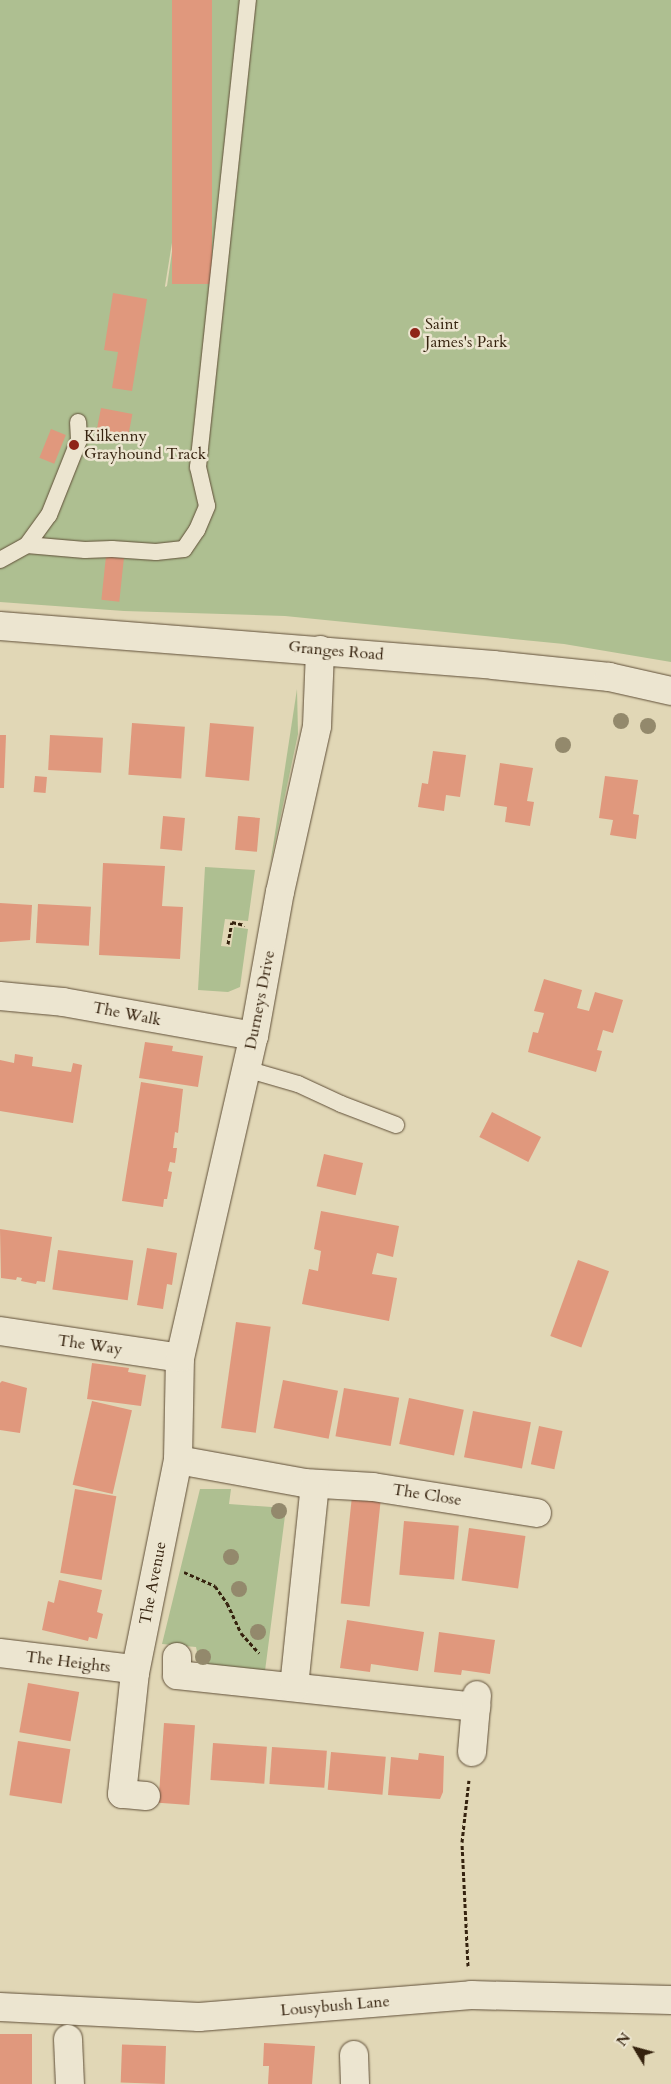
<!DOCTYPE html>
<style>
body{margin:0}
#map{position:relative;width:671px;height:2084px;overflow:hidden;background:#e1d7b6;font-family:Cardo,serif}
div>[style]{position:absolute}
[style*='--x']{left:calc(var(--x)*1px);top:calc(var(--y)*1px);width:calc(var(--w)*1px);rotate:calc(var(--a)*1deg)}
.green>*{inset:0;background:#aebf91}
.building>*{inset:0;background:#e0987d;transform-origin:0 0}
.path>*{height:3px;margin-top:-1.5px;transform-origin:0;background:repeating-linear-gradient(90deg,#35220e 0 4px,transparent 0 6.5px)}
.roads{filter:drop-shadow(0 0 1px #604f38) drop-shadow(0 0 1px #604f38)}
.lane>*{height:16px;margin:-8px;padding:0 8px;transform-origin:8px;border-radius:8px;background:#ece5d0}
.street>*{height:28px;margin:-14px;padding:0 14px;transform-origin:14px;border-radius:14px;background:#ece5d0}
.secondary>*{height:28px;margin:-14px;padding:0 14px;transform-origin:14px;border-radius:14px;background:#ece5d0}
.trees>*{width:16px;height:16px;margin:-8px;border-radius:50%;background:#93896c}
.dots>*{width:14px;height:14px;translate:-50% -50%;box-sizing:border-box;border:2px solid #ece5d0;border-radius:50%}
span{translate:-50% -50%;white-space:nowrap;text-align:center;line-height:1.15;-webkit-text-stroke:5px #ece5d0;paint-order:stroke}
.poi-label{font-size:16px;color:#35220e}
.left{translate:0 -50%;text-align:left}
.street-label{font-size:16px;color:#35220e}
.north{position:absolute;left:611px;top:2024px;width:50px;height:50px;-webkit-text-stroke:4px #ece5d0;paint-order:stroke;rotate:307deg;font-size:14px;font-weight:700;line-height:20px;text-align:center;color:#35220e}
.north::after{content:'';display:block;margin:auto;width:18px;height:22px;background:#35220e;clip-path:polygon(50% 0,100% 100%,50% 72%,0 100%)}
</style>
<div id="map">
<div class="green">
<div style="clip-path:polygon(evenodd,0 0,671px 0,671px 662px,564px 644px,285px 616px,124px 611px,0 602px,0 0,184px 169px,167px 286px,165px 287px,165px 286px,184px 169px)"></div>
<div style="clip-path:polygon(297px 689px,298px 734px,270px 866px)"></div>
<div style="clip-path:polygon(205px 867px,255px 870px,248px 921px,225px 919px,221px 946px,231px 947px,234px 927px,248px 929px,240px 987px,228px 992px,198px 990px)"></div>
<div style="clip-path:polygon(200px 1489px,231px 1489px,229px 1504px,286px 1508px,265px 1671px,205px 1666px,199px 1661px,196px 1647px,162px 1644px)"></div>
</div>
<div class="building">
<div style="left:172px;top:0;width:40px;height:284px"></div>
<div style="clip-path:polygon(113px 293px,147px 299px,132px 391px,112px 388px,118px 352px,104px 350px)"></div>
<div style="left:101px;top:408px;width:32px;height:24px;rotate:11deg"></div>
<div style="left:51px;top:429px;width:16px;height:31px;rotate:22deg"></div>
<div style="left:106px;top:556px;width:18px;height:44px;rotate:6deg"></div>
<div style="left:132px;top:723px;width:53px;height:52px;rotate:4deg"></div>
<div style="left:210px;top:723px;width:44px;height:54px;rotate:5deg"></div>
<div style="clip-path:polygon(0 735px,6px 735px,4px 788px,0 788px)"></div>
<div style="left:50px;top:735px;width:53px;height:35px;rotate:3deg"></div>
<div style="clip-path:polygon(433px 751px,466px 755px,460px 797px,446px 795px,444px 811px,418px 807px,422px 783px,428px 784px)"></div>
<div style="clip-path:polygon(500px 763px,533px 768px,527px 801px,534px 802px,530px 826px,505px 822px,507px 807px,494px 805px)"></div>
<div style="left:35px;top:776px;width:12px;height:16px;rotate:5deg"></div>
<div style="clip-path:polygon(605px 776px,638px 780px,633px 814px,639px 815px,636px 839px,610px 835px,613px 820px,599px 818px)"></div>
<div style="left:163px;top:816px;width:22px;height:33px;rotate:5deg"></div>
<div style="left:238px;top:816px;width:22px;height:34px;rotate:5deg"></div>
<div style="clip-path:polygon(103px 863px,165px 866px,162px 906px,183px 907px,180px 959px,99px 955px)"></div>
<div style="clip-path:polygon(0 903px,32px 905px,30px 940px,0 942px)"></div>
<div style="left:38px;top:904px;width:53px;height:39px;rotate:3deg"></div>
<div style="clip-path:polygon(544px 979px,582px 990px,577px 1008px,589px 1011px,595px 992px,623px 1000px,613px 1033px,603px 1030px,597px 1050px,602px 1051px,596px 1072px,528px 1052px,533px 1032px,538px 1033px,544px 1013px,534px 1011px)"></div>
<div style="clip-path:polygon(145px 1042px,173px 1046px,172px 1051px,203px 1056px,198px 1087px,139px 1078px)"></div>
<div style="clip-path:polygon(15px 1054px,33px 1057px,32px 1066px,71px 1072px,73px 1063px,82px 1065px,73px 1123px,0 1111px,0 1060px,14px 1063px)"></div>
<div style="clip-path:polygon(141px 1082px,183px 1089px,178px 1133px,175px 1132px,173px 1148px,177px 1148px,175px 1163px,170px 1162px,168px 1171px,172px 1172px,167px 1199px,164px 1199px,163px 1207px,122px 1201px)"></div>
<div style="left:492px;top:1112px;width:55px;height:28px;rotate:27deg"></div>
<div style="left:324px;top:1154px;width:40px;height:33px;rotate:13deg"></div>
<div style="clip-path:polygon(321px 1211px,399px 1226px,393px 1257px,377px 1253px,372px 1274px,397px 1278px,389px 1321px,302px 1304px,309px 1269px,318px 1271px,321px 1251px,314px 1249px)"></div>
<div style="clip-path:polygon(0 1229px,52px 1237px,45px 1282px,37px 1281px,36px 1284px,21px 1281px,22px 1278px,17px 1277px,16px 1280px,1px 1278px)"></div>
<div style="clip-path:polygon(147px 1248px,177px 1253px,172px 1285px,167px 1284px,163px 1309px,137px 1305px)"></div>
<div style="left:58px;top:1250px;width:76px;height:40px;rotate:8deg"></div>
<div style="left:578px;top:1260px;width:33px;height:81px;rotate:20deg"></div>
<div style="left:236px;top:1322px;width:35px;height:107px;rotate:8deg"></div>
<div style="clip-path:polygon(92px 1363px,129px 1368px,128px 1372px,146px 1375px,141px 1406px,87px 1399px)"></div>
<div style="left:283px;top:1380px;width:56px;height:49px;rotate:11deg"></div>
<div style="clip-path:polygon(2px 1381px,27px 1388px,20px 1433px,0 1430px,0 1383px)"></div>
<div style="left:344px;top:1388px;width:56px;height:49px;rotate:10deg"></div>
<div style="left:409px;top:1398px;width:56px;height:47px;rotate:12deg"></div>
<div style="left:92px;top:1401px;width:41px;height:86px;rotate:13deg"></div>
<div style="left:473px;top:1411px;width:59px;height:47px;rotate:11deg"></div>
<div style="left:539px;top:1426px;width:24px;height:39px;rotate:12deg"></div>
<div style="left:75px;top:1489px;width:42px;height:85px;rotate:10deg"></div>
<div style="left:352px;top:1496px;width:29px;height:108px;rotate:6deg"></div>
<div style="left:404px;top:1521px;width:55px;height:54px;rotate:5deg"></div>
<div style="left:469px;top:1528px;width:57px;height:53px;rotate:8deg"></div>
<div style="clip-path:polygon(59px 1580px,102px 1590px,97px 1612px,103px 1614px,97px 1639px,89px 1637px,88px 1641px,42px 1630px,48px 1601px,54px 1603px)"></div>
<div style="clip-path:polygon(347px 1620px,424px 1632px,418px 1671px,371px 1664px,370px 1672px,340px 1668px)"></div>
<div style="clip-path:polygon(439px 1632px,495px 1640px,490px 1674px,462px 1670px,461px 1675px,434px 1672px)"></div>
<div style="left:28px;top:1683px;width:52px;height:50px;rotate:10deg"></div>
<div style="left:164px;top:1723px;width:31px;height:80px;rotate:4deg"></div>
<div style="left:18px;top:1741px;width:53px;height:55px;rotate:9deg"></div>
<div style="left:213px;top:1743px;width:54px;height:37px;rotate:4deg"></div>
<div style="left:272px;top:1747px;width:55px;height:37px;rotate:4deg"></div>
<div style="left:331px;top:1752px;width:55px;height:38px;rotate:5deg"></div>
<div style="clip-path:polygon(419px 1753px,444px 1756px,443px 1792px,440px 1799px,388px 1795px,391px 1757px,418px 1760px)"></div>
<div style="left:0;top:2034px;width:32px;height:50px"></div>
<div style="clip-path:polygon(264px 2043px,315px 2046px,312px 2084px,268px 2084px,269px 2066px,263px 2066px)"></div>
<div style="left:166px;top:2046px;width:38px;height:44px;rotate:92deg"></div>
</div>
<div class="path">
<div style="--x:228;--y:944;--w:22;--a:-80"></div>
<div style="--x:232;--y:922;--w:13;--a:13"></div>
<div style="--x:184;--y:1572;--w:34;--a:24"></div>
<div style="--x:215;--y:1586;--w:21;--a:55"></div>
<div style="--x:227;--y:1603;--w:33;--a:65"></div>
<div style="--x:241;--y:1633;--w:27;--a:48"></div>
<div style="--x:468;--y:1966;--w:124;--a:-92.8"></div>
<div style="--x:462;--y:1842;--w:62;--a:-83.6"></div>
</div>
<div class="roads">
<div class="lane">
<div style="--x:27;--y:545;--w:58;--a:4.9"></div>
<div style="--x:85;--y:550;--w:27;--a:-2"></div>
<div style="--x:112;--y:549;--w:44;--a:3.9"></div>
<div style="--x:156;--y:552;--w:28;--a:-6"></div>
<div style="--x:184;--y:549;--w:23;--a:-56"></div>
<div style="--x:197;--y:530;--w:26;--a:-67"></div>
<div style="--x:207;--y:506;--w:40;--a:-103"></div>
<div style="--x:198;--y:467;--w:470;--a:-83.9"></div>
<div style="--x:0;--y:560;--w:31;--a:-29"></div>
<div style="--x:27;--y:545;--w:37;--a:-54"></div>
<div style="--x:49;--y:515;--w:81;--a:-68.2"></div>
<div style="--x:79;--y:440;--w:18;--a:-93"></div>
<div style="--x:246;--y:1069;--w:54;--a:16.1"></div>
<div style="--x:298;--y:1084;--w:47;--a:24.9"></div>
<div style="--x:341;--y:1104;--w:59;--a:20.9"></div>
</div>
<div class="street">
<div style="--x:0;--y:996;--w:63;--a:5.4"></div>
<div style="--x:63;--y:1002;--w:194;--a:10.1"></div>
<div style="--x:0;--y:1331;--w:182;--a:8.5"></div>
<div style="--x:178;--y:1460;--w:128;--a:10.3"></div>
<div style="--x:304;--y:1483;--w:69;--a:3.3"></div>
<div style="--x:373;--y:1487;--w:166;--a:9"></div>
<div style="--x:0;--y:1653;--w:125;--a:6.9"></div>
<div style="--x:124;--y:1668;--w:12;--a:24"></div>
<div style="--x:177;--y:1657;--w:18;--a:90"></div>
<div style="--x:177;--y:1675;--w:301;--a:6.1"></div>
<div style="--x:294;--y:1687;--w:204;--a:-84.1"></div>
<div style="--x:472;--y:1752;--w:57;--a:-85"></div>
<div style="--x:146;--y:1796;--w:24;--a:-175"></div>
<div style="--x:122;--y:1794;--w:122;--a:-83.9"></div>
<div style="--x:135;--y:1673;--w:217;--a:-78.6"></div>
<div style="--x:178;--y:1460;--w:102;--a:-88.9"></div>
<div style="--x:180;--y:1358;--w:330;--a:-77.1"></div>
<div style="--x:254;--y:1036;--w:146;--a:-79.8"></div>
<div style="--x:280;--y:892;--w:170;--a:-77.4"></div>
<div style="--x:317;--y:726;--w:76;--a:-87.7"></div>
<div style="--x:0;--y:2007;--w:199;--a:2.9"></div>
<div style="--x:199;--y:2017;--w:273;--a:-4.6"></div>
<div style="--x:471;--y:1995;--w:200;--a:1.4"></div>
<div style="--x:68;--y:2039;--w:45;--a:87.5"></div>
<div style="--x:354;--y:2055;--w:29;--a:88"></div>
</div>
<div class="secondary">
<div style="--x:0;--y:626;--w:495;--a:4.5"></div>
<div style="--x:493;--y:665;--w:117;--a:5.9"></div>
<div style="--x:609;--y:677;--w:64;--a:12.7"></div>
</div>
</div>
<div class="trees">
<div style="left:621px;top:721px"></div>
<div style="left:648px;top:726px"></div>
<div style="left:563px;top:745px"></div>
<div style="left:279px;top:1511px"></div>
<div style="left:231px;top:1557px"></div>
<div style="left:239px;top:1589px"></div>
<div style="left:258px;top:1632px"></div>
<div style="left:203px;top:1657px"></div>
</div>
<div class="dots">
<div style="left:415px;top:333px;background:#8f2418"></div>
<div style="left:74px;top:445px;background:#8f2418"></div>
</div>
<div class="poi-label">
<span class="left" style="left:425px;top:333px">Saint<br>James's Park</span>
<span class="left" style="left:84px;top:445px">Kilkenny<br>Grayhound Track</span>
</div>
<div class="street-label">
<span style="left:336px;top:651px;rotate:5deg">Granges Road</span>
<span style="left:260px;top:1000px;rotate:-79deg">Durneys Drive</span>
<span style="left:127px;top:1014px;rotate:11deg">The Walk</span>
<span style="left:90px;top:1345px;rotate:8deg">The Way</span>
<span style="left:427px;top:1495px;rotate:9deg">The Close</span>
<span style="left:153px;top:1583px;rotate:-79deg">The Avenue</span>
<span style="left:68px;top:1662px;rotate:7deg">The Heights</span>
<span style="left:335px;top:2006px;rotate:-5deg">Lousybush Lane</span>
</div>
<div class="north">N</div>
</div>
